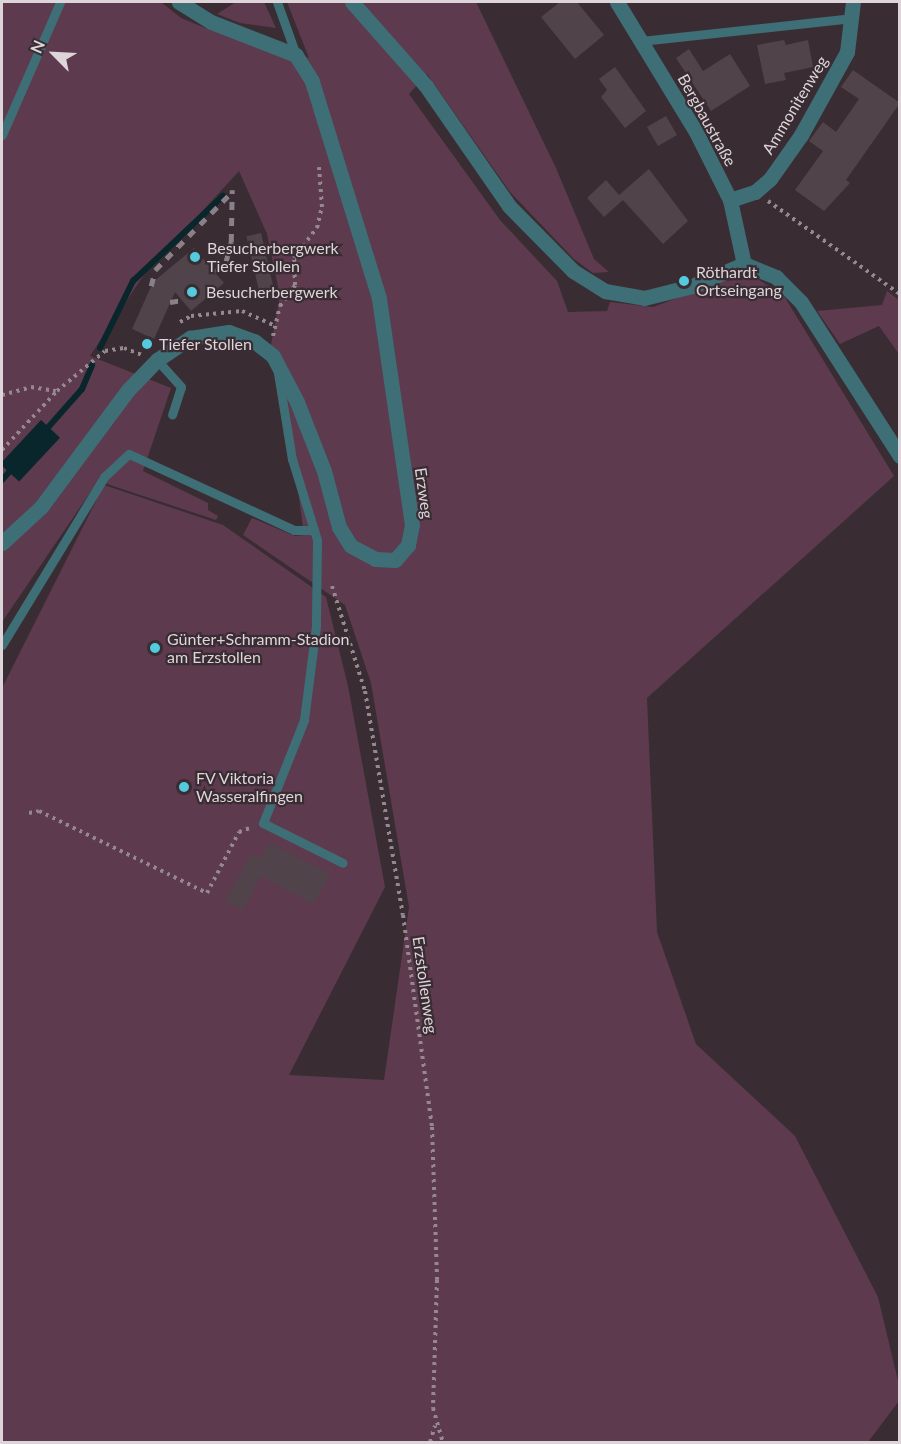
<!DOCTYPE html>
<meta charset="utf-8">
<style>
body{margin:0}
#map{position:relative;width:901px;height:1444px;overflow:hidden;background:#392d33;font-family:Lato,sans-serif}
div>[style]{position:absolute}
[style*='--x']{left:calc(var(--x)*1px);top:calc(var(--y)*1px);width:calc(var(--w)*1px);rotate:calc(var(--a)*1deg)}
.green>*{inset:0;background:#5d3a4e}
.water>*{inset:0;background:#08262b;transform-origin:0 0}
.stream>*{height:6px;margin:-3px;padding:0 3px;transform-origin:3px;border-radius:3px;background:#08262b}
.building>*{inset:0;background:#50434a;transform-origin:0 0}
.path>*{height:4px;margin-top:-2px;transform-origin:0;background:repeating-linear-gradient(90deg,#93898e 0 3px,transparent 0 7.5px)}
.service>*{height:9px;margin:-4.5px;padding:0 4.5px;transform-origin:4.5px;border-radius:4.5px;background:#3e6e76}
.minor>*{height:15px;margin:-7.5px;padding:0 7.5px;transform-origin:7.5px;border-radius:7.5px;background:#3e6e76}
.tertiary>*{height:15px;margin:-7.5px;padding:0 7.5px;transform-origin:7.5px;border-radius:7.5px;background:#3e6e76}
.rail>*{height:4.5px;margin-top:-2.25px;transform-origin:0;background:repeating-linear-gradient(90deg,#8a8085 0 8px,transparent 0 16px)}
.dots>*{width:16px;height:16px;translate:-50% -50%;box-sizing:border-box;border:3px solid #392d33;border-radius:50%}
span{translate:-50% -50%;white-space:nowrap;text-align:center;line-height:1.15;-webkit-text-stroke:4.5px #392d33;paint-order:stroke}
.street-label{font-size:16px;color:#ddd5d9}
.poi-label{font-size:16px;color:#ddd5d9}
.left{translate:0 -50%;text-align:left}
.frame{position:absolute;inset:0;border:3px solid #ddd5d9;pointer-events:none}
.north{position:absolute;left:24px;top:24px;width:60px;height:60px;-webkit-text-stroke:4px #392d33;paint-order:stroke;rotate:294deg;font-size:16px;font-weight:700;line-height:24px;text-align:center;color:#ddd5d9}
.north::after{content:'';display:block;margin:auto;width:21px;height:27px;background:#ddd5d9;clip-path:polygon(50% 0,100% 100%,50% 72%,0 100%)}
</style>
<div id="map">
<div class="green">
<div style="clip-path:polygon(2px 2px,161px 2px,181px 18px,210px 30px,309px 58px,287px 2px,476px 2px,556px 168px,594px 259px,609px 272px,593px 273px,574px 259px,510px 192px,427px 74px,409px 94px,500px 220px,557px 281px,568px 312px,607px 311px,610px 302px,653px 307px,724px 281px,756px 278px,784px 296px,894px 476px,647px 698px,657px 932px,696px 1044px,795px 1136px,878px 1297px,899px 1385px,899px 1401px,868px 1442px,2px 1442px,2px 688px,104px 485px,223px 525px,326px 597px,348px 686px,385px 887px,289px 1075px,384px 1080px,409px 907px,371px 683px,345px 605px,243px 535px,252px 518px,295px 536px,304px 535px,288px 417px,271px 345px,280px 296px,267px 234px,239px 171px,143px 276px,90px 356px,171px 388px,143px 471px,208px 503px,208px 510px,218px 516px,216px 520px,98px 481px,2px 622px)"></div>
<div style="clip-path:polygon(236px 2px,264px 2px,276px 28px,240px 23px,217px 14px)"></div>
<div style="clip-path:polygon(887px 291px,899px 300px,899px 354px,879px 326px,840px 344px,817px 311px,882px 305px)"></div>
</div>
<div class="water">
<div style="left:41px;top:420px;width:26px;height:60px;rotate:43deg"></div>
</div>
<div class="stream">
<div style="--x:100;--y:348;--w:75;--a:-63.8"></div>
<div style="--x:133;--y:281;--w:124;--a:-43.4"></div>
<div style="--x:44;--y:432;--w:57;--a:-48.5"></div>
<div style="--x:82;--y:389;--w:26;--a:-67"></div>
<div style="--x:2;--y:480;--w:15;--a:-48"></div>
</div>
<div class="building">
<div style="clip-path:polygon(560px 2px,577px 2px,604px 35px,575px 59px,541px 17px)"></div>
<div style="clip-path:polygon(784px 40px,786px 45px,808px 40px,813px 67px,784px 73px,786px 80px,765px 84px,757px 45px)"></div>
<div style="clip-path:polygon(689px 49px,703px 71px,730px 54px,750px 86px,711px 111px,676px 58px)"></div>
<div style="clip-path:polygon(615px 67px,646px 111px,625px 128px,601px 97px,607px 90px,599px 79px)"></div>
<div style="clip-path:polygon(853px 70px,900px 103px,846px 180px,850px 183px,824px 211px,795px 190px,823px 151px,809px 141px,823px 122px,836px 132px,859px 99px,841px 87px)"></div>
<div style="left:666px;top:116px;width:22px;height:22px;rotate:60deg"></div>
<div style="clip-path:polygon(649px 169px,688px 221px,663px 244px,623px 200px,604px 217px,587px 198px,606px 180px,619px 195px)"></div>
<div style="left:261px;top:233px;width:62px;height:15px;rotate:77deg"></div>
<div style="clip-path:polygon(194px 248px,224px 283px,191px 311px,175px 292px,154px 339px,132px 329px,153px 282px)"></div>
<div style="clip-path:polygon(269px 842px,330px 874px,314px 904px,261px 876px,243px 910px,225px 901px,252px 853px,261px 858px)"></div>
</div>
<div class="path">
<div style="--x:768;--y:201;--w:161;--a:35.2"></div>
<div style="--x:180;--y:322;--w:13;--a:-29"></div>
<div style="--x:191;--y:316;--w:51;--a:-5.6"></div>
<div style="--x:242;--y:311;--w:34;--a:24"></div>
<div style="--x:273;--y:336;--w:31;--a:-77"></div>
<div style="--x:280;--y:306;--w:26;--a:-54"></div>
<div style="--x:295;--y:285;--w:27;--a:-92"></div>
<div style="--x:294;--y:258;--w:38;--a:-53"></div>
<div style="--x:317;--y:228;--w:22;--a:-77"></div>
<div style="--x:322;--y:207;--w:40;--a:-94.3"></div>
<div style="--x:2;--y:395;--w:30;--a:-15"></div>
<div style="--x:31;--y:387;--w:25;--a:9"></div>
<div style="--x:2;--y:450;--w:81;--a:-47"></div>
<div style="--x:57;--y:391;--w:62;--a:-39.8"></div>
<div style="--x:105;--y:351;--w:19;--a:-9"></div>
<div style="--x:124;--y:348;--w:19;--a:21"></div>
<div style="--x:332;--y:586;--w:110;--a:72.6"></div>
<div style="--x:365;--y:691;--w:227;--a:80.4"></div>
<div style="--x:403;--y:915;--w:214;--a:82.2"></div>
<div style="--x:432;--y:1127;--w:153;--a:88.1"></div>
<div style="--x:437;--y:1280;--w:128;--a:91.8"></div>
<div style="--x:433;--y:1408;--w:35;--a:74"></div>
<div style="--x:29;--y:813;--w:10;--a:-11"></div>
<div style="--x:39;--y:811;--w:187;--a:26"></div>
<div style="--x:207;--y:893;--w:69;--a:-62.3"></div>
<div style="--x:239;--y:832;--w:12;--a:-20"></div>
<div style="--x:430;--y:1442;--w:17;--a:-73"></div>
</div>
<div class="service">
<div style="--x:277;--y:2;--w:56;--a:70.3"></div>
<div style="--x:641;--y:41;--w:213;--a:-6.2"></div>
<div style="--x:2;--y:135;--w:145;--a:-66.4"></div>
<div style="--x:157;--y:360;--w:36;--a:48"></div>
<div style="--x:181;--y:387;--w:29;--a:108"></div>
<div style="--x:278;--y:373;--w:87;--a:80.8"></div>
<div style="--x:292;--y:459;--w:85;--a:72.8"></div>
<div style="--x:317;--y:540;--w:86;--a:90.7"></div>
<div style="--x:316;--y:626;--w:95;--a:97.3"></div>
<div style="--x:304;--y:720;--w:111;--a:111.7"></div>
<div style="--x:263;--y:823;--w:89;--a:26.6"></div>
<div style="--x:2;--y:645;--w:197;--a:-58.7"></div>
<div style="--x:104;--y:477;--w:34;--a:-43"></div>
<div style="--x:129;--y:454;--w:182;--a:24.7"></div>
<div style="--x:294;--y:530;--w:20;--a:0"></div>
</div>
<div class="minor">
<div style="--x:617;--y:2;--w:152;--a:58.7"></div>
<div style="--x:696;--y:132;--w:76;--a:63.4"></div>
<div style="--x:730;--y:200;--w:66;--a:77.7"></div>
<div style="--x:730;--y:200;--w:26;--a:-18"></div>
<div style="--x:755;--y:192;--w:20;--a:-41"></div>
<div style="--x:770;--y:179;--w:54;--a:-54.8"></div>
<div style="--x:801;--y:135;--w:95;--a:-61"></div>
<div style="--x:847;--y:52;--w:50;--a:-83.2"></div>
</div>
<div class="tertiary">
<div style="--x:352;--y:2;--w:112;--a:48.6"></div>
<div style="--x:426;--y:86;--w:146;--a:55.3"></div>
<div style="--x:509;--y:206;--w:91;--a:45.4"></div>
<div style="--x:573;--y:271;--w:38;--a:32"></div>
<div style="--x:605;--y:291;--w:40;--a:10"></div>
<div style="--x:644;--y:298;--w:49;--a:-14"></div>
<div style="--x:692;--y:286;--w:56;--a:-22.9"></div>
<div style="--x:744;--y:264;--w:35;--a:22"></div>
<div style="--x:776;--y:277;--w:35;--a:45"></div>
<div style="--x:801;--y:302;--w:183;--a:57.3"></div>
<div style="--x:2;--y:543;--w:53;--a:-42.7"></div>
<div style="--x:41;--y:507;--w:146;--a:-53.4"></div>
<div style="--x:128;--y:390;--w:42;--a:-46"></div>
<div style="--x:157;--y:360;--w:40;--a:-34"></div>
<div style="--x:190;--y:338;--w:39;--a:-9"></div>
<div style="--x:229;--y:332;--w:27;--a:20"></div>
<div style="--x:254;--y:341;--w:24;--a:38"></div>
<div style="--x:273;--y:356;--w:52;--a:62.4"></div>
<div style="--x:297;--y:402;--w:74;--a:68.6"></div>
<div style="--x:324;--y:471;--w:58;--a:75"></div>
<div style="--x:339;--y:527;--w:22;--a:58"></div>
<div style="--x:351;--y:546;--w:27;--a:28"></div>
<div style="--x:375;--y:559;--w:20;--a:3"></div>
<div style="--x:395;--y:560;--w:20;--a:-49"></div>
<div style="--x:408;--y:545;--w:20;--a:-79"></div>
<div style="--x:412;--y:525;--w:229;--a:-98.3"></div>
<div style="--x:379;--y:298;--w:227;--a:-107.2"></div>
<div style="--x:312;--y:81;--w:31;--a:-122"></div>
<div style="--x:296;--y:55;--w:91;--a:-158.8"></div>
<div style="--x:211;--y:22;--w:38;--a:-148"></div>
</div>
<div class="rail">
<div style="--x:215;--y:272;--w:16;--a:-45"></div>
<div style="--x:226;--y:261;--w:20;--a:-75"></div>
<div style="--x:231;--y:242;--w:52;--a:-88.9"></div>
<div style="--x:151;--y:286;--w:16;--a:-76"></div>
<div style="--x:155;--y:270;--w:110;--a:-45.4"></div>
<div style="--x:170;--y:302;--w:12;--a:-9"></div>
</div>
<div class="dots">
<div style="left:195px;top:257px;background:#54cade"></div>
<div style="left:684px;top:281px;background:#54cade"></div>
<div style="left:192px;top:292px;background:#54cade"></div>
<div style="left:147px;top:344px;background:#54cade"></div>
<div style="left:155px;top:648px;background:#54cade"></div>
<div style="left:184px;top:787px;background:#54cade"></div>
</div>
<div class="street-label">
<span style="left:795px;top:105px;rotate:-59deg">Ammonitenweg</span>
<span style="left:707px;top:120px;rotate:61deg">Bergbaustraße</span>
<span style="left:424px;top:493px;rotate:82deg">Erzweg</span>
<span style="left:425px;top:985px;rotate:82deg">Erzstollenweg</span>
</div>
<div class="poi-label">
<span class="left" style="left:207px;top:257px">Besucherbergwerk<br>Tiefer Stollen</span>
<span class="left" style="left:696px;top:281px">Röthardt<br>Ortseingang</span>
<span class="left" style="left:206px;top:292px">Besucherbergwerk</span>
<span class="left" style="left:159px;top:344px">Tiefer Stollen</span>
<span class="left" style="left:167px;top:648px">Günter+Schramm-Stadion<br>am Erzstollen</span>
<span class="left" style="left:196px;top:787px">FV Viktoria<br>Wasseralfingen</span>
</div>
<div class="frame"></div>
<div class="north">N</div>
</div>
